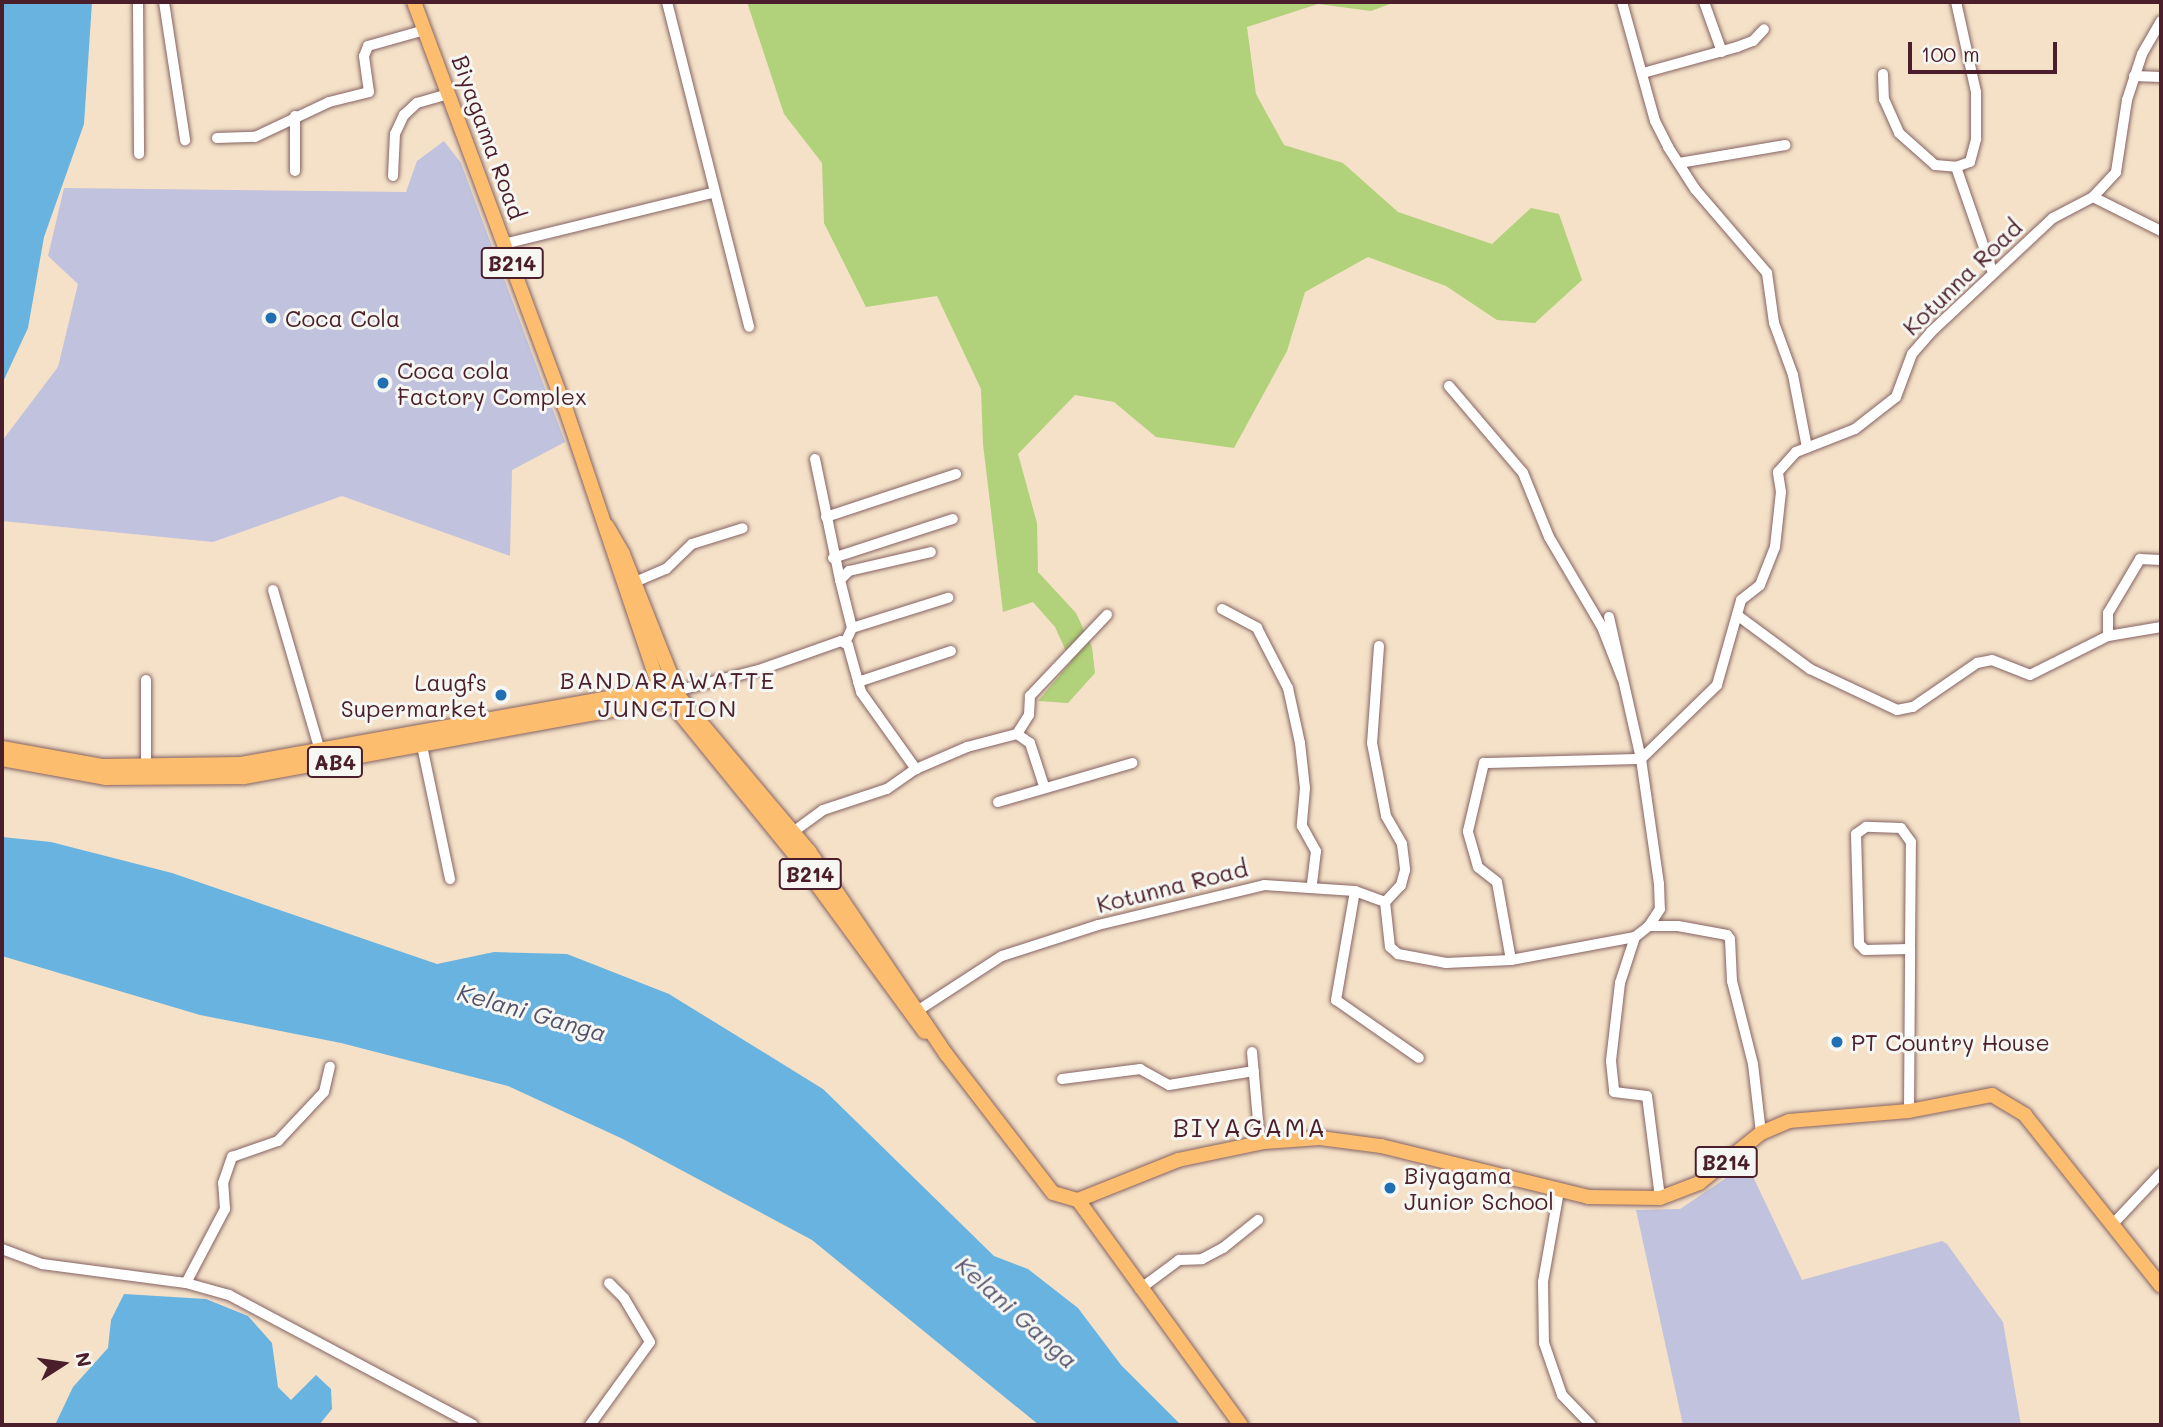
<!DOCTYPE html>
<style>
body{margin:0}
#map{position:relative;width:2163px;height:1427px;overflow:hidden;background:#f4e1c8;font-family:Mali,sans-serif}
div>[style]{position:absolute}
[style*='--x']{left:calc(var(--x)*1px);top:calc(var(--y)*1px);width:calc(var(--w)*1px);rotate:calc(var(--a)*1deg)}
.industrial>*{inset:0;background:#c1c2dd}
.green>*{inset:0;background:#b1d27a}
.water>*{inset:0;background:#69b3e1}
.roads{filter:drop-shadow(0 0 2px #866362) drop-shadow(0 0 2px #866362)}
.minor>*{height:10px;margin:-5px;padding:0 5px;transform-origin:5px;border-radius:5px;background:#fff}
.major>*{height:14px;margin:-7px;padding:0 7px;transform-origin:7px;border-radius:7px;background:#fcbd6f}
.dots>*{width:19px;height:19px;translate:-50% -50%;box-sizing:border-box;border:4px solid #f6f6f2;border-radius:50%}
span{translate:-50% -50%;white-space:nowrap;text-align:center;line-height:1.15;-webkit-text-stroke:6px #f6f6f2;paint-order:stroke}
.shield-label span{padding:2px 5px;background:#f6f6f2;border:2px solid;border-radius:5px;-webkit-text-stroke-width:0}
.shield-label{font-size:21px;color:#4a1f2b;font-weight:700}
.street-label{font-size:23px;color:#4a1f2b}
.poi-label{font-size:23px;color:#4a1f2b}
.left{translate:0 -50%;text-align:left}
.right{translate:-100% -50%;text-align:right}
.neighbourhood-label{font-size:24px;color:#4a1f2b;letter-spacing:2px}
.water-label{font-size:24px;color:#55536b;font-style:italic}
.quarter-label{font-size:26px;color:#4a1f2b;letter-spacing:2px}
.frame{position:absolute;inset:0;border:4px solid #4a1f2b;pointer-events:none}
.north{position:absolute;left:28px;top:1329px;width:70px;height:70px;-webkit-text-stroke:5px #f6f6f2;paint-order:stroke;rotate:78deg;font-size:19px;font-weight:700;line-height:28px;text-align:center;color:#4a1f2b}
.north::after{content:'';display:block;margin:auto;width:24px;height:32px;background:#4a1f2b;clip-path:polygon(50% 0,100% 100%,50% 72%,0 100%)}
.scale{position:absolute;left:1908px;top:42px;width:149px;height:32px;box-sizing:border-box;border:4px solid #4a1f2b;border-top:0;padding-left:9px;font-size:21px;line-height:24px;white-space:nowrap;color:#4a1f2b;-webkit-text-stroke:5px #f6f6f2;paint-order:stroke}
</style>
<div id="map">
<div class="industrial">
<div style="clip-path:polygon(444px 141px,461px 163px,565px 442px,512px 470px,510px 556px,342px 496px,213px 542px,2px 521px,2px 441px,58px 367px,78px 284px,48px 256px,64px 188px,406px 192px,417px 161px)"></div>
<div style="clip-path:polygon(1747px 1164px,1802px 1280px,1942px 1241px,1947px 1244px,2003px 1322px,2021px 1425px,1683px 1425px,1636px 1210px,1680px 1209px)"></div>
</div>
<div class="green">
<div style="clip-path:polygon(747px 2px,1395px 2px,1371px 11px,1318px 4px,1247px 27px,1256px 94px,1284px 145px,1343px 163px,1398px 212px,1492px 244px,1531px 208px,1559px 214px,1582px 280px,1535px 323px,1497px 320px,1446px 286px,1368px 257px,1305px 292px,1287px 351px,1234px 448px,1156px 437px,1114px 402px,1075px 395px,1018px 454px,1037px 523px,1038px 572px,1076px 613px,1092px 647px,1095px 673px,1068px 703px,1038px 701px,1071px 662px,1055px 627px,1033px 602px,1003px 612px,983px 444px,981px 389px,937px 296px,866px 307px,824px 223px,822px 163px,784px 114px)"></div>
</div>
<div class="water">
<div style="clip-path:polygon(2px 2px,92px 2px,84px 124px,44px 237px,28px 328px,2px 384px)"></div>
<div style="clip-path:polygon(2px 837px,51px 842px,172px 873px,437px 964px,494px 952px,567px 954px,669px 994px,823px 1089px,994px 1256px,1028px 1269px,1078px 1308px,1121px 1365px,1181px 1425px,1039px 1425px,812px 1240px,623px 1139px,508px 1086px,341px 1043px,200px 1015px,2px 956px)"></div>
<div style="clip-path:polygon(124px 1294px,206px 1299px,248px 1316px,272px 1343px,278px 1387px,291px 1400px,316px 1375px,331px 1389px,332px 1409px,319px 1425px,55px 1425px,73px 1387px,108px 1348px,111px 1320px)"></div>
</div>
<div class="roads">
<div class="minor">
<div style="--x:138;--y:2;--w:152;--a:89.6"></div>
<div style="--x:164;--y:2;--w:140;--a:81.3"></div>
<div style="--x:667;--y:2;--w:335;--a:75.8"></div>
<div style="--x:1622;--y:2;--w:123;--a:74.5"></div>
<div style="--x:1655;--y:121;--w:29;--a:63"></div>
<div style="--x:1668;--y:147;--w:50;--a:57.3"></div>
<div style="--x:1695;--y:189;--w:111;--a:49.4"></div>
<div style="--x:1767;--y:273;--w:50;--a:82"></div>
<div style="--x:1774;--y:323;--w:55;--a:69.9"></div>
<div style="--x:1793;--y:375;--w:74;--a:79.1"></div>
<div style="--x:1704;--y:2;--w:53;--a:70.2"></div>
<div style="--x:1643;--y:73;--w:98;--a:-15.5"></div>
<div style="--x:1737;--y:47;--w:17;--a:-21"></div>
<div style="--x:1753;--y:41;--w:16;--a:-47"></div>
<div style="--x:1883;--y:74;--w:25;--a:88"></div>
<div style="--x:1884;--y:99;--w:37;--a:66"></div>
<div style="--x:1899;--y:133;--w:48;--a:41.6"></div>
<div style="--x:1935;--y:165;--w:21;--a:5"></div>
<div style="--x:1956;--y:167;--w:15;--a:-20"></div>
<div style="--x:1970;--y:162;--w:24;--a:-75"></div>
<div style="--x:1976;--y:139;--w:47;--a:-90"></div>
<div style="--x:1976;--y:92;--w:92;--a:-102.5"></div>
<div style="--x:2134;--y:76;--w:27;--a:2"></div>
<div style="--x:295;--y:116;--w:55;--a:90"></div>
<div style="--x:217;--y:138;--w:38;--a:-2"></div>
<div style="--x:255;--y:137;--w:82;--a:-25.3"></div>
<div style="--x:329;--y:102;--w:41;--a:-14"></div>
<div style="--x:369;--y:92;--w:36;--a:-98"></div>
<div style="--x:364;--y:56;--w:11;--a:-68"></div>
<div style="--x:368;--y:46;--w:59;--a:-15.7"></div>
<div style="--x:1679;--y:163;--w:108;--a:-9.6"></div>
<div style="--x:1956;--y:167;--w:112;--a:70.8"></div>
<div style="--x:393;--y:176;--w:42;--a:-87.3"></div>
<div style="--x:395;--y:134;--w:21;--a:-65"></div>
<div style="--x:404;--y:115;--w:18;--a:-43"></div>
<div style="--x:417;--y:103;--w:33;--a:-16"></div>
<div style="--x:2093;--y:197;--w:76;--a:26.6"></div>
<div style="--x:504;--y:244;--w:217;--a:-13.8"></div>
<div style="--x:1449;--y:386;--w:114;--a:49.6"></div>
<div style="--x:1523;--y:473;--w:69;--a:67.9"></div>
<div style="--x:1549;--y:537;--w:104;--a:59.5"></div>
<div style="--x:1602;--y:627;--w:55;--a:68.6"></div>
<div style="--x:815;--y:459;--w:124;--a:78.3"></div>
<div style="--x:826;--y:517;--w:137;--a:-18.3"></div>
<div style="--x:833;--y:558;--w:126;--a:-18"></div>
<div style="--x:635;--y:582;--w:34;--a:-23"></div>
<div style="--x:666;--y:569;--w:36;--a:-44"></div>
<div style="--x:692;--y:544;--w:53;--a:-17.4"></div>
<div style="--x:273;--y:590;--w:168;--a:73.7"></div>
<div style="--x:1222;--y:609;--w:40;--a:28"></div>
<div style="--x:1257;--y:628;--w:68;--a:62.7"></div>
<div style="--x:1288;--y:688;--w:56;--a:77.7"></div>
<div style="--x:1300;--y:743;--w:45;--a:83.7"></div>
<div style="--x:1305;--y:788;--w:38;--a:95"></div>
<div style="--x:1302;--y:826;--w:29;--a:61"></div>
<div style="--x:1316;--y:851;--w:35;--a:97"></div>
<div style="--x:1737;--y:615;--w:91;--a:36.5"></div>
<div style="--x:1810;--y:669;--w:96;--a:25.2"></div>
<div style="--x:1897;--y:710;--w:16;--a:-11"></div>
<div style="--x:1913;--y:707;--w:78;--a:-34.5"></div>
<div style="--x:1977;--y:663;--w:15;--a:-11"></div>
<div style="--x:1992;--y:660;--w:41;--a:21.5"></div>
<div style="--x:2030;--y:675;--w:87;--a:-26.6"></div>
<div style="--x:2108;--y:636;--w:54;--a:-9.6"></div>
<div style="--x:1609;--y:617;--w:146;--a:77.3"></div>
<div style="--x:1641;--y:759;--w:126;--a:81.8"></div>
<div style="--x:1659;--y:884;--w:25;--a:88"></div>
<div style="--x:1660;--y:909;--w:20;--a:123"></div>
<div style="--x:1649;--y:926;--w:29;--a:0"></div>
<div style="--x:1678;--y:926;--w:50;--a:10.4"></div>
<div style="--x:1727;--y:935;--w:5;--a:53"></div>
<div style="--x:1730;--y:939;--w:42;--a:87.3"></div>
<div style="--x:1732;--y:981;--w:86;--a:75.8"></div>
<div style="--x:1753;--y:1064;--w:69;--a:83.4"></div>
<div style="--x:852;--y:628;--w:49;--a:-104"></div>
<div style="--x:840;--y:580;--w:13;--a:-45"></div>
<div style="--x:849;--y:571;--w:84;--a:-13"></div>
<div style="--x:2108;--y:636;--w:23;--a:-90"></div>
<div style="--x:2108;--y:613;--w:63;--a:-59.3"></div>
<div style="--x:2140;--y:559;--w:21;--a:3"></div>
<div style="--x:845;--y:643;--w:17;--a:-65"></div>
<div style="--x:852;--y:628;--w:101;--a:-17.4"></div>
<div style="--x:1379;--y:646;--w:97;--a:94.1"></div>
<div style="--x:1372;--y:743;--w:74;--a:79.1"></div>
<div style="--x:1386;--y:816;--w:32;--a:60"></div>
<div style="--x:1402;--y:844;--w:26;--a:83"></div>
<div style="--x:1405;--y:870;--w:16;--a:105"></div>
<div style="--x:1401;--y:885;--w:23;--a:133"></div>
<div style="--x:858;--y:682;--w:98;--a:-18.4"></div>
<div style="--x:676;--y:691;--w:86;--a:-14.2"></div>
<div style="--x:759;--y:670;--w:87;--a:-19.5"></div>
<div style="--x:841;--y:641;--w:8;--a:30"></div>
<div style="--x:848;--y:645;--w:49;--a:74.5"></div>
<div style="--x:861;--y:692;--w:95;--a:54.5"></div>
<div style="--x:1017;--y:734;--w:16;--a:35"></div>
<div style="--x:1030;--y:743;--w:45;--a:72"></div>
<div style="--x:422;--y:746;--w:136;--a:78.1"></div>
<div style="--x:146;--y:766;--w:86;--a:-90"></div>
<div style="--x:998;--y:802;--w:140;--a:-16.2"></div>
<div style="--x:789;--y:835;--w:42;--a:-36.3"></div>
<div style="--x:823;--y:810;--w:67;--a:-18.2"></div>
<div style="--x:887;--y:789;--w:35;--a:-35"></div>
<div style="--x:916;--y:769;--w:56;--a:-23.3"></div>
<div style="--x:967;--y:747;--w:52;--a:-14.6"></div>
<div style="--x:1017;--y:734;--w:22;--a:-58"></div>
<div style="--x:1029;--y:715;--w:19;--a:-87"></div>
<div style="--x:1030;--y:696;--w:112;--a:-46.5"></div>
<div style="--x:1355;--y:891;--w:111;--a:99.9"></div>
<div style="--x:1336;--y:1000;--w:101;--a:34.9"></div>
<div style="--x:1635;--y:937;--w:48;--a:108.1"></div>
<div style="--x:1620;--y:983;--w:79;--a:96.6"></div>
<div style="--x:1611;--y:1061;--w:31;--a:84"></div>
<div style="--x:1614;--y:1092;--w:33;--a:7"></div>
<div style="--x:1647;--y:1096;--w:103;--a:82.7"></div>
<div style="--x:1511;--y:960;--w:126;--a:-10.5"></div>
<div style="--x:1635;--y:937;--w:18;--a:-38"></div>
<div style="--x:911;--y:1015;--w:108;--a:-33"></div>
<div style="--x:1002;--y:956;--w:101;--a:-17.9"></div>
<div style="--x:1098;--y:925;--w:171;--a:-13.5"></div>
<div style="--x:1264;--y:885;--w:91;--a:3.8"></div>
<div style="--x:1355;--y:891;--w:32;--a:20"></div>
<div style="--x:1385;--y:902;--w:45;--a:83.7"></div>
<div style="--x:1390;--y:947;--w:11;--a:41"></div>
<div style="--x:1398;--y:954;--w:49;--a:10.6"></div>
<div style="--x:1446;--y:963;--w:65;--a:-2.6"></div>
<div style="--x:1511;--y:960;--w:79;--a:-100.2"></div>
<div style="--x:1497;--y:882;--w:24;--a:-142"></div>
<div style="--x:1478;--y:867;--w:37;--a:-106"></div>
<div style="--x:1468;--y:831;--w:70;--a:-76.8"></div>
<div style="--x:1484;--y:763;--w:157;--a:-1.5"></div>
<div style="--x:1641;--y:759;--w:106;--a:-44.2"></div>
<div style="--x:1717;--y:685;--w:88;--a:-74.2"></div>
<div style="--x:1741;--y:600;--w:24;--a:-38"></div>
<div style="--x:1760;--y:585;--w:41;--a:-68.5"></div>
<div style="--x:1775;--y:547;--w:55;--a:-83.8"></div>
<div style="--x:1781;--y:492;--w:20;--a:-99"></div>
<div style="--x:1778;--y:472;--w:27;--a:-48"></div>
<div style="--x:1796;--y:452;--w:63;--a:-21.3"></div>
<div style="--x:1855;--y:429;--w:52;--a:-38"></div>
<div style="--x:1896;--y:397;--w:46;--a:-69.6"></div>
<div style="--x:1912;--y:354;--w:29;--a:-49"></div>
<div style="--x:1931;--y:332;--w:167;--a:-43.1"></div>
<div style="--x:2053;--y:218;--w:45;--a:-27.7"></div>
<div style="--x:2093;--y:197;--w:34;--a:-47"></div>
<div style="--x:2116;--y:172;--w:73;--a:-81.3"></div>
<div style="--x:2127;--y:100;--w:48;--a:-71.9"></div>
<div style="--x:2142;--y:54;--w:38;--a:-60"></div>
<div style="--x:1252;--y:1052;--w:91;--a:85"></div>
<div style="--x:1062;--y:1079;--w:79;--a:-7.3"></div>
<div style="--x:1140;--y:1069;--w:33;--a:29"></div>
<div style="--x:1169;--y:1085;--w:86;--a:-9.4"></div>
<div style="--x:1909;--y:1111;--w:162;--a:-89.6"></div>
<div style="--x:1910;--y:949;--w:107;--a:-89.5"></div>
<div style="--x:1911;--y:842;--w:17;--a:-126"></div>
<div style="--x:1901;--y:828;--w:35;--a:-178"></div>
<div style="--x:1866;--y:827;--w:12;--a:145"></div>
<div style="--x:1856;--y:834;--w:110;--a:88.4"></div>
<div style="--x:1859;--y:944;--w:8;--a:45"></div>
<div style="--x:1865;--y:950;--w:45;--a:-1.3"></div>
<div style="--x:1559;--y:1191;--w:92;--a:100"></div>
<div style="--x:1543;--y:1282;--w:61;--a:89.1"></div>
<div style="--x:1544;--y:1343;--w:55;--a:70.9"></div>
<div style="--x:1562;--y:1395;--w:42;--a:46"></div>
<div style="--x:2112;--y:1225;--w:71;--a:-46.7"></div>
<div style="--x:2;--y:1249;--w:43;--a:20.6"></div>
<div style="--x:42;--y:1264;--w:145;--a:7.5"></div>
<div style="--x:186;--y:1283;--w:45;--a:15.6"></div>
<div style="--x:229;--y:1295;--w:276;--a:28"></div>
<div style="--x:186;--y:1283;--w:84;--a:-62.2"></div>
<div style="--x:225;--y:1209;--w:26;--a:-94"></div>
<div style="--x:223;--y:1183;--w:28;--a:-71"></div>
<div style="--x:232;--y:1157;--w:49;--a:-19.2"></div>
<div style="--x:278;--y:1141;--w:67;--a:-46.8"></div>
<div style="--x:324;--y:1092;--w:26;--a:-77"></div>
<div style="--x:1140;--y:1289;--w:49;--a:-36.6"></div>
<div style="--x:1179;--y:1260;--w:23;--a:-2"></div>
<div style="--x:1202;--y:1259;--w:24;--a:-28"></div>
<div style="--x:1223;--y:1248;--w:45;--a:-38.7"></div>
<div style="--x:590;--y:1425;--w:102;--a:-54.1"></div>
<div style="--x:650;--y:1342;--w:51;--a:-120.6"></div>
<div style="--x:624;--y:1298;--w:21;--a:-135"></div>
</div>
<div class="major">
<div style="--x:414;--y:2;--w:432;--a:69.6"></div>
<div style="--x:565;--y:407;--w:298;--a:71.4"></div>
<div style="--x:660;--y:689;--w:220;--a:50.9"></div>
<div style="--x:799;--y:860;--w:213;--a:53.8"></div>
<div style="--x:607;--y:526;--w:32;--a:60"></div>
<div style="--x:623;--y:554;--w:155;--a:68.4"></div>
<div style="--x:680;--y:698;--w:200;--a:49.9"></div>
<div style="--x:809;--y:851;--w:245;--a:56"></div>
<div style="--x:946;--y:1054;--w:175;--a:52.4"></div>
<div style="--x:1053;--y:1193;--w:26;--a:16"></div>
<div style="--x:1078;--y:1200;--w:108;--a:-21.8"></div>
<div style="--x:1178;--y:1160;--w:88;--a:-11.8"></div>
<div style="--x:1264;--y:1142;--w:56;--a:-4.1"></div>
<div style="--x:1320;--y:1138;--w:62;--a:7.5"></div>
<div style="--x:1381;--y:1146;--w:213;--a:13.8"></div>
<div style="--x:1588;--y:1197;--w:72;--a:0.8"></div>
<div style="--x:1660;--y:1198;--w:42;--a:-21"></div>
<div style="--x:1699;--y:1183;--w:80;--a:-38.9"></div>
<div style="--x:1761;--y:1133;--w:30;--a:-23"></div>
<div style="--x:1789;--y:1121;--w:120;--a:-4.8"></div>
<div style="--x:1909;--y:1111;--w:85;--a:-10.9"></div>
<div style="--x:1992;--y:1095;--w:39;--a:31"></div>
<div style="--x:2025;--y:1115;--w:218;--a:51.5"></div>
<div style="--x:2;--y:748;--w:103;--a:10.1"></div>
<div style="--x:103;--y:766;--w:138;--a:-0.8"></div>
<div style="--x:241;--y:764;--w:433;--a:-10.2"></div>
<div style="--x:2;--y:759;--w:106;--a:10.4"></div>
<div style="--x:106;--y:778;--w:138;--a:-0.4"></div>
<div style="--x:244;--y:777;--w:438;--a:-10.3"></div>
<div style="--x:1078;--y:1200;--w:278;--a:54.1"></div>
</div>
</div>
<div class="dots">
<div style="left:271px;top:318px;background:#1f6fb2"></div>
<div style="left:383px;top:383px;background:#1f6fb2"></div>
<div style="left:501px;top:695px;background:#1f6fb2"></div>
<div style="left:1837px;top:1042px;background:#1f6fb2"></div>
<div style="left:1390px;top:1188px;background:#1f6fb2"></div>
</div>
<div class="shield-label">
<span style="left:512px;top:263px">B214</span>
<span style="left:335px;top:762px">AB4</span>
<span style="left:810px;top:874px">B214</span>
<span style="left:1726px;top:1162px">B214</span>
</div>
<div class="street-label">
<span style="left:489px;top:137px;rotate:70deg">Biyagama Road</span>
<span style="left:1962px;top:277px;rotate:-44deg">Kotunna Road</span>
<span style="left:1172px;top:886px;rotate:-14deg">Kotunna Road</span>
</div>
<div class="poi-label">
<span class="left" style="left:285px;top:318px">Coca Cola</span>
<span class="left" style="left:397px;top:383px">Coca cola<br>Factory Complex</span>
<span class="right" style="left:487px;top:695px">Laugfs<br>Supermarket</span>
<span class="left" style="left:1851px;top:1042px">PT Country House</span>
<span class="left" style="left:1404px;top:1188px">Biyagama<br>Junior School</span>
</div>
<div class="neighbourhood-label">
<span style="left:668px;top:694px">BANDARAWATTE<br>JUNCTION</span>
</div>
<div class="water-label">
<span style="left:532px;top:1012px;rotate:16deg">Kelani Ganga</span>
<span style="left:1017px;top:1312px;rotate:42deg">Kelani Ganga</span>
</div>
<div class="quarter-label">
<span style="left:1250px;top:1128px">BIYAGAMA</span>
</div>
<div class="frame"></div>
<div class="north">N</div>
<div class="scale">100 m</div>
</div>
